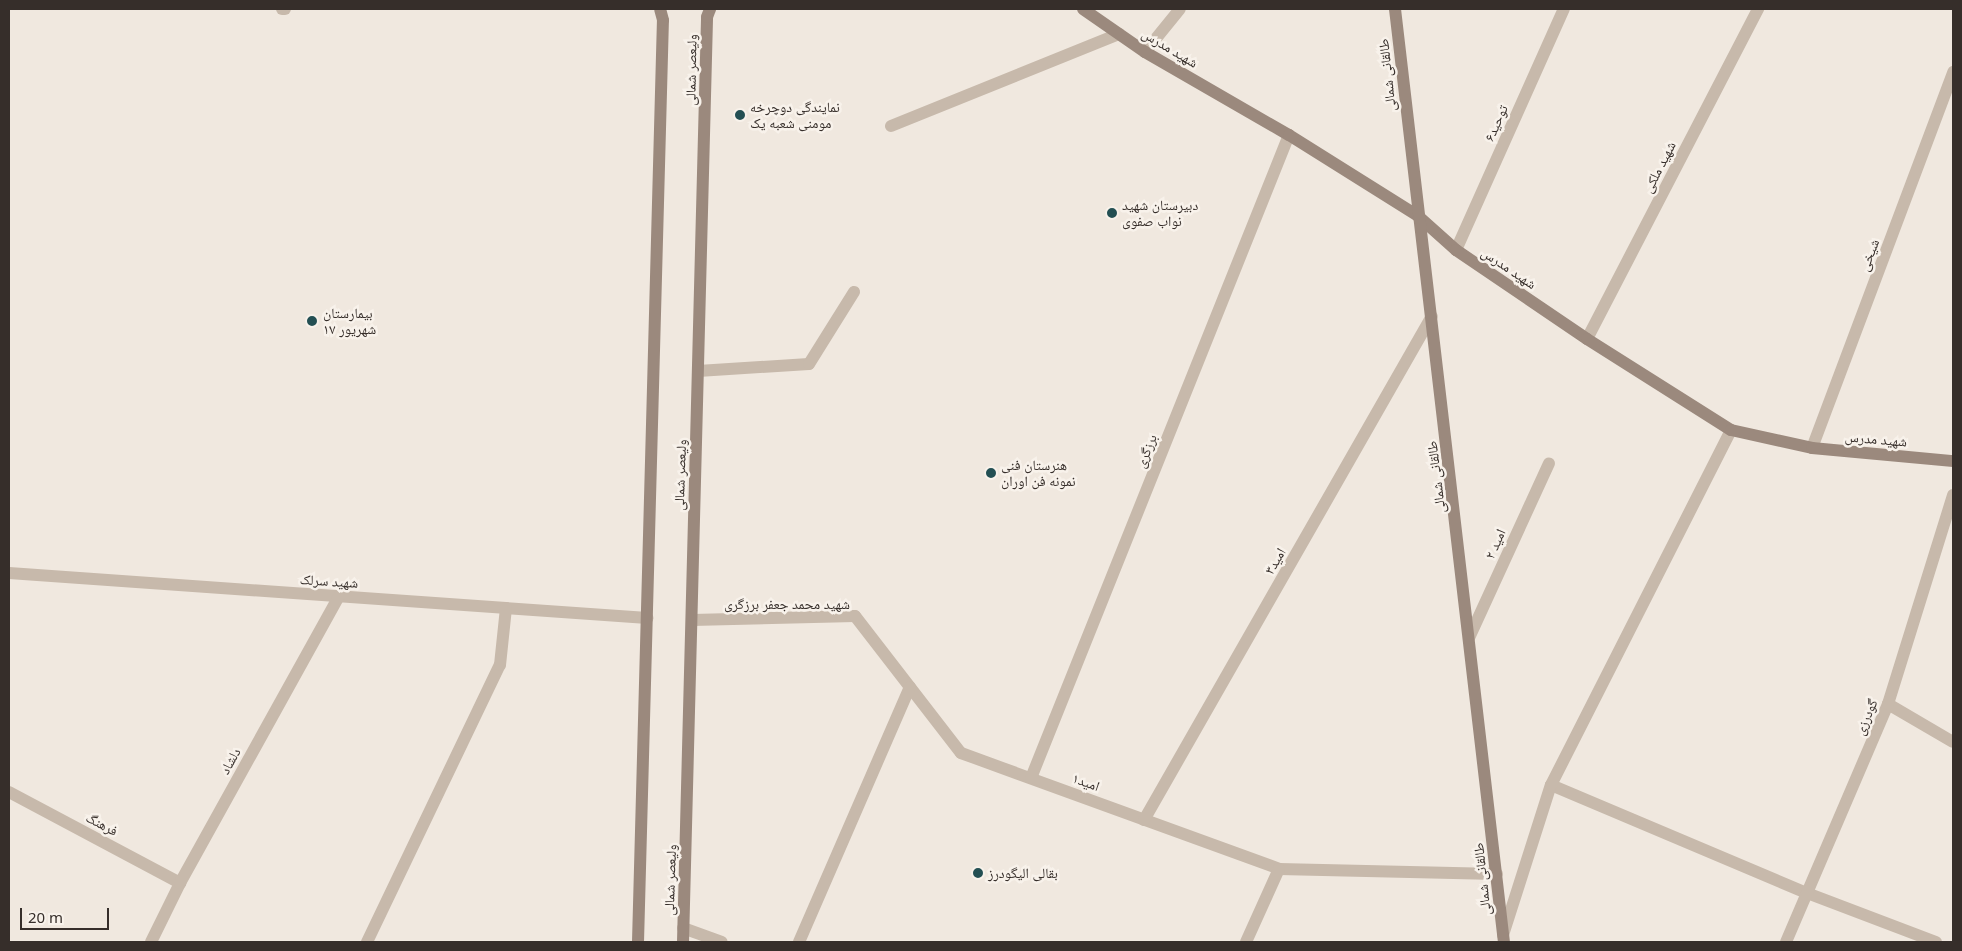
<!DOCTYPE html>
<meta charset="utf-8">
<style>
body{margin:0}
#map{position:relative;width:1962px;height:951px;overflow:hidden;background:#f0e8df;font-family:"Noto Sans","Noto Naskh Arabic",sans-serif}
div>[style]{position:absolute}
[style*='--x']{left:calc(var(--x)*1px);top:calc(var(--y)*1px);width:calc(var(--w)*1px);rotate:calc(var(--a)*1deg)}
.street>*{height:12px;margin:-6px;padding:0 6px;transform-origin:6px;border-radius:6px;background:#c7b9ab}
.secondary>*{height:12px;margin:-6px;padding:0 6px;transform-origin:6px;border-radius:6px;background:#9b897d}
.dots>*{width:14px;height:14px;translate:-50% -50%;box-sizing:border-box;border:2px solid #f8f2eb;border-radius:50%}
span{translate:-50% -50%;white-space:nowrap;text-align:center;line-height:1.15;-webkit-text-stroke:5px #f8f2eb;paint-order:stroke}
.street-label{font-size:14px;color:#362e2a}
.poi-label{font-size:14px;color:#362e2a}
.left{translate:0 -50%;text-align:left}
.frame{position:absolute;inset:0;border:10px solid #362e2a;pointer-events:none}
.scale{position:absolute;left:20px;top:908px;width:89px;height:22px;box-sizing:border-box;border:2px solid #362e2a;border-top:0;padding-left:6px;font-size:15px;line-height:18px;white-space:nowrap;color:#362e2a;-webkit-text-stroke:4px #f8f2eb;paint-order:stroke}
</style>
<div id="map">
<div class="street">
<div style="--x:282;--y:9;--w:3;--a:0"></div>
<div style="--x:1145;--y:52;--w:55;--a:-50.9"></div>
<div style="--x:891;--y:126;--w:246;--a:-22"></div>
<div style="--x:1456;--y:250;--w:264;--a:-65.9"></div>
<div style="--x:1587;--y:339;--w:372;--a:-62.6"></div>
<div style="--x:698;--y:371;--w:111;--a:-3.6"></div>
<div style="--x:809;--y:364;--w:85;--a:-58"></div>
<div style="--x:1812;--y:448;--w:402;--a:-69.4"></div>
<div style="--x:9;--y:573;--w:640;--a:4.03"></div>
<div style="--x:692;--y:620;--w:163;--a:-1.4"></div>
<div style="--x:855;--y:616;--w:173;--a:52.3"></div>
<div style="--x:961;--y:753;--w:338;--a:20"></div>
<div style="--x:1279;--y:869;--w:218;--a:1.3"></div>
<div style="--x:1469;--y:638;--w:192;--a:-65.4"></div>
<div style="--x:1888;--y:704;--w:75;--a:30.3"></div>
<div style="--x:1031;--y:778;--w:693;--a:-68.14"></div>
<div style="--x:1551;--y:785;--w:278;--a:22.9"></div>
<div style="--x:1807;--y:893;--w:138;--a:20.8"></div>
<div style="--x:9;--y:792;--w:194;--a:28"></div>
<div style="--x:1144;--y:820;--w:580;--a:-60.26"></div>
<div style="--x:683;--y:928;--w:41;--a:19.7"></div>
<div style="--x:1503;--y:935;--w:157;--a:-72.3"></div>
<div style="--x:1551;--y:785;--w:398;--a:-63.1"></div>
<div style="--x:151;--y:942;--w:66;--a:-63.8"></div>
<div style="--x:180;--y:883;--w:328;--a:-61"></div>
<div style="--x:367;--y:942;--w:307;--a:-64.4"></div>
<div style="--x:500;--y:665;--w:57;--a:-84"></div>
<div style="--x:799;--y:942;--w:278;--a:-66.5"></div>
<div style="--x:1246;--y:942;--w:80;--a:-65.7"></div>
<div style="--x:1786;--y:942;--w:259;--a:-66.8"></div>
<div style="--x:1888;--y:704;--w:219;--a:-72.7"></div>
</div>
<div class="secondary">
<div style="--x:1083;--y:9;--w:75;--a:34.7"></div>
<div style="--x:1145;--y:52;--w:166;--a:30"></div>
<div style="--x:1289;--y:135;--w:152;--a:32.1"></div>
<div style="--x:1418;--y:216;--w:51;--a:41.8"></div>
<div style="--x:1456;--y:250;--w:158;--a:34.2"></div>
<div style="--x:1587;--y:339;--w:170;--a:32.3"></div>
<div style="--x:1731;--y:430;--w:83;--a:12.5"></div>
<div style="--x:1812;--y:448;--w:142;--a:5.3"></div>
<div style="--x:1395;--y:9;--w:939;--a:83.34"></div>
<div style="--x:638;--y:942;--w:922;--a:-88.45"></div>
<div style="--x:663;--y:20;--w:11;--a:-105"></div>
<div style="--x:683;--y:942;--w:925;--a:-88.51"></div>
<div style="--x:707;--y:17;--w:9;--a:-69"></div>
</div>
<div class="dots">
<div style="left:740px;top:115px;background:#234f53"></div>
<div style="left:1112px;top:213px;background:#234f53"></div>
<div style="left:312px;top:321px;background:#234f53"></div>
<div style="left:991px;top:473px;background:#234f53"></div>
<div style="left:978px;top:873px;background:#234f53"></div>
</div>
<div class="street-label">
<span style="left:1170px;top:48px;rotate:31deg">شهید مدرس</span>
<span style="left:691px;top:70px;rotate:-89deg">ولیعصر شمالی</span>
<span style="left:1387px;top:75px;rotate:-96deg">طالقانی شمالی</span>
<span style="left:1496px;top:123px;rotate:-66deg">توحید۶</span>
<span style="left:1659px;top:167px;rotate:-63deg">شهید ملکی</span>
<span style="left:1869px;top:255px;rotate:-69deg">شیخی</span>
<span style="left:1509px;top:268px;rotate:34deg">شهید مدرس</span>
<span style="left:1876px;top:439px;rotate:5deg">شهید مدرس</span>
<span style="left:1146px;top:451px;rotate:-68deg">برزگری</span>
<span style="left:680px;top:475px;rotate:-88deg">ولیعصر شمالی</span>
<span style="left:1436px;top:477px;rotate:-97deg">طالقانی شمالی</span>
<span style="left:1495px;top:544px;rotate:-66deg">امید ۲</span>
<span style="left:1275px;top:561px;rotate:-60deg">امید۳</span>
<span style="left:329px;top:581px;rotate:4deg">شهید سرلک</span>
<span style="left:787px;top:604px">شهید محمد جعفر برزگری</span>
<span style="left:1866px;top:717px;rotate:-67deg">گودرزی</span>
<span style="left:230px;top:761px;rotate:-61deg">دلشاد</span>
<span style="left:1086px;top:782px;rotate:20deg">امید۱</span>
<span style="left:102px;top:824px;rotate:28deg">فرهنگ</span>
<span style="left:1482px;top:879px;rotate:-96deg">طالقانی شمالی</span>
<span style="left:670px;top:880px;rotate:-88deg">ولیعصر شمالی</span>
</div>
<div class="poi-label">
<span class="left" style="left:750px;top:115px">نمایندگی دوچرخه<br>مومنی شعبه یک</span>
<span class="left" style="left:1122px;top:213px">دبیرستان شهید<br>نواب صفوی</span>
<span class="left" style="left:323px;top:321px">بیمارستان<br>۱۷ شهریور</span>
<span class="left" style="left:1001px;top:473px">هنرستان فنی<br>نمونه فن اوران</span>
<span class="left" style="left:988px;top:873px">بقالی الیگودرز</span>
</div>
<div class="frame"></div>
<div class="scale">20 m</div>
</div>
